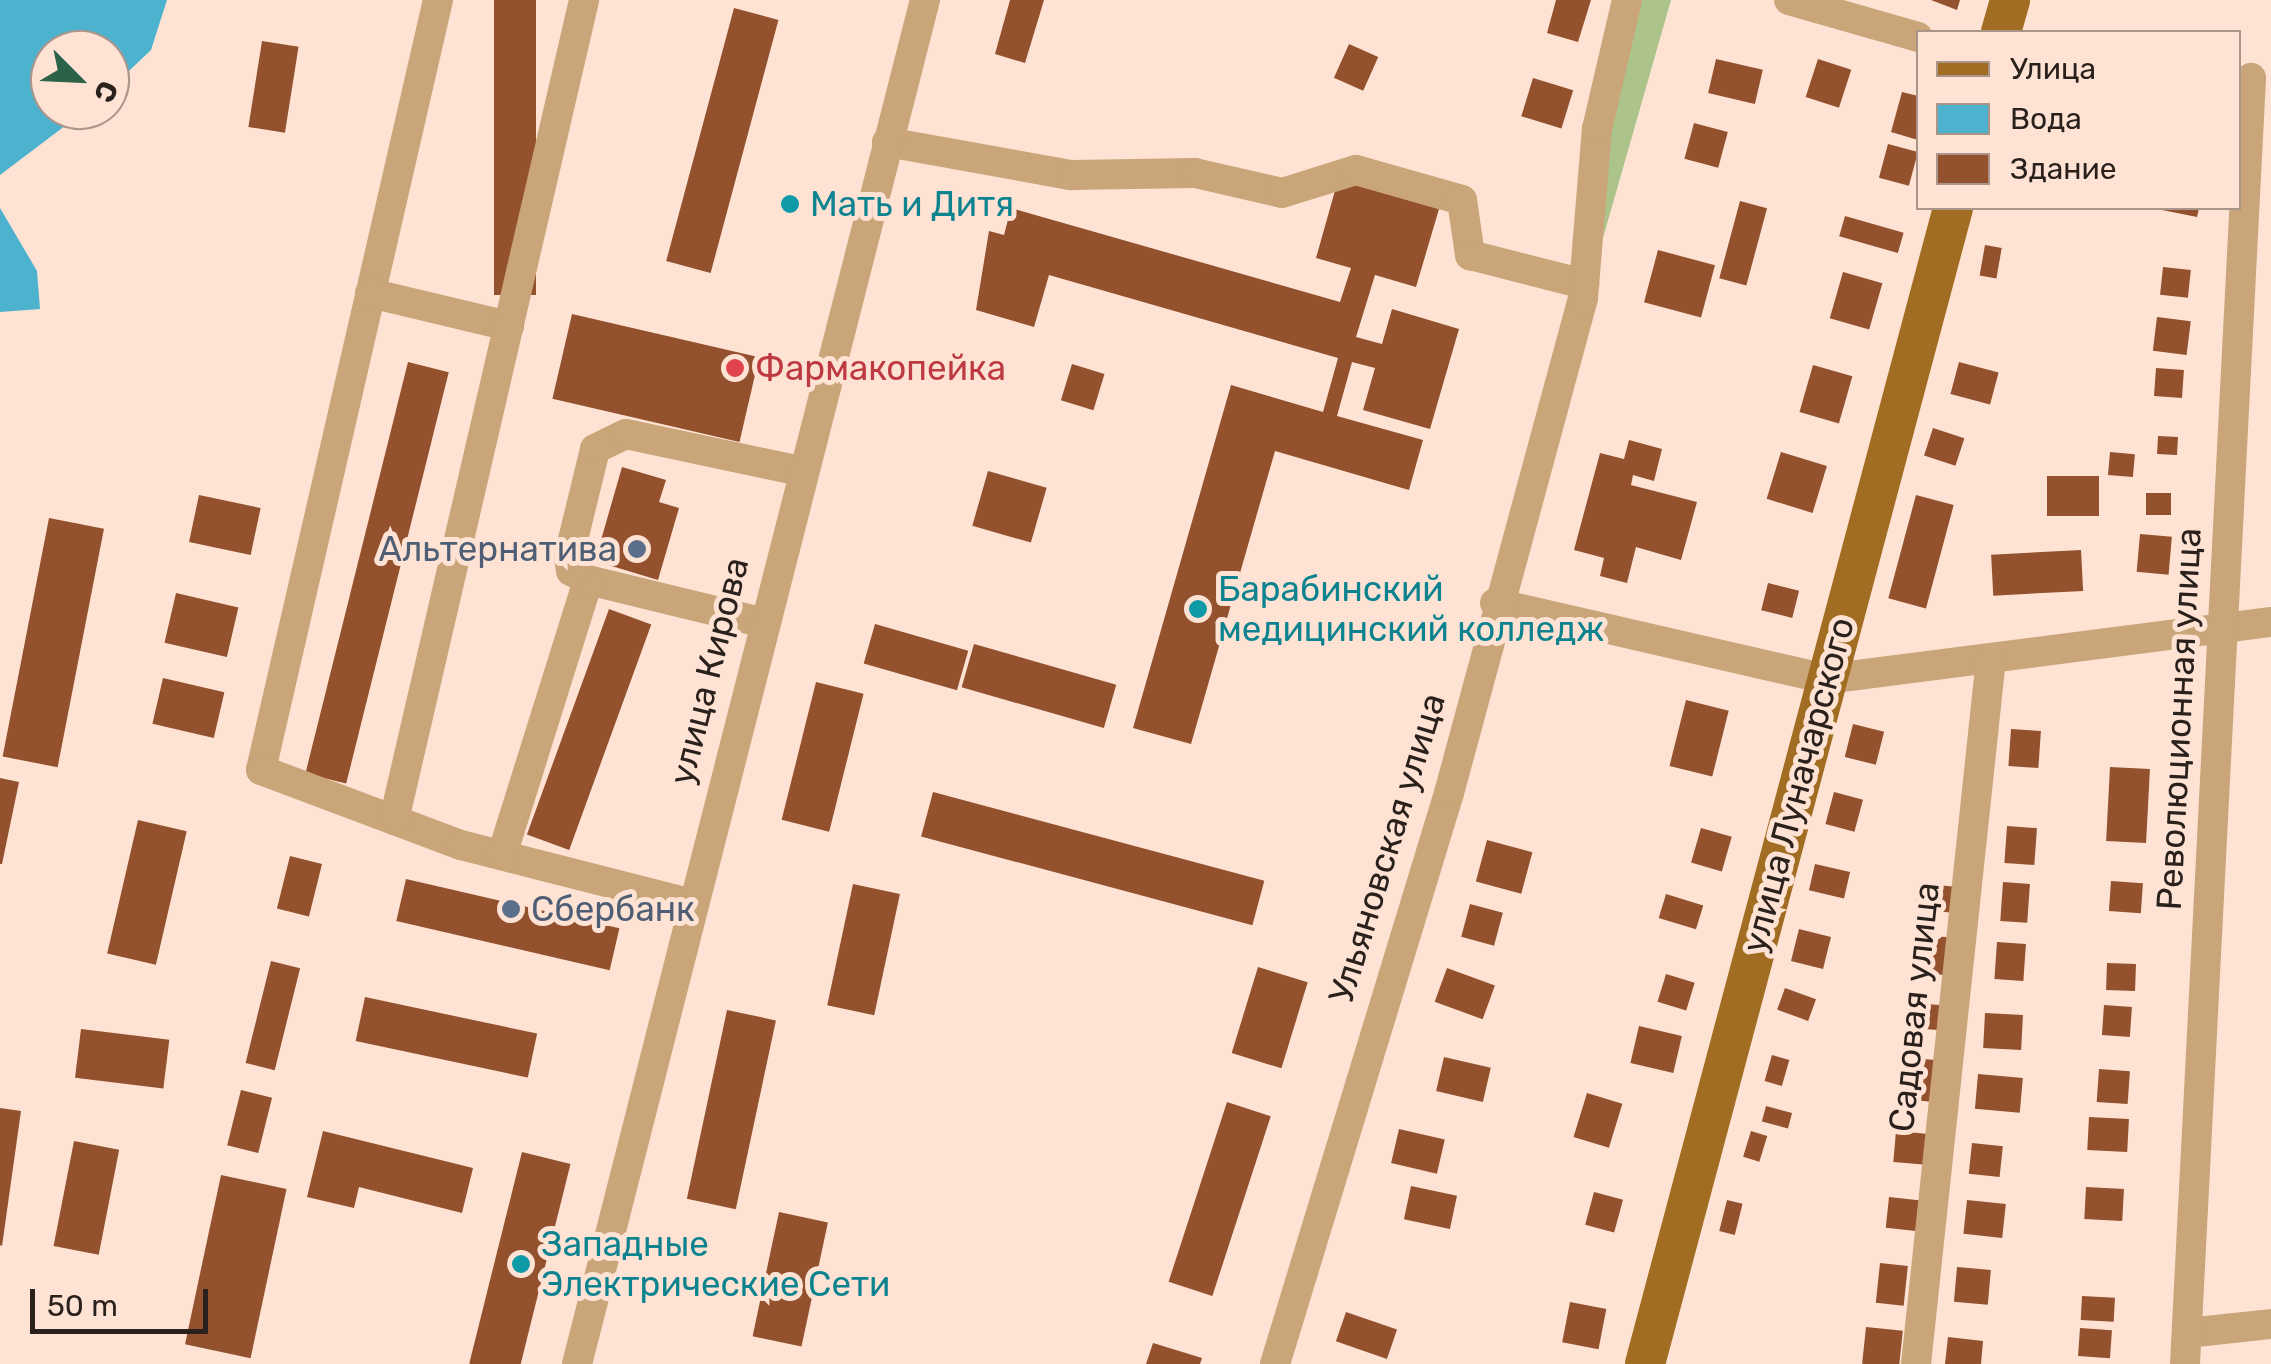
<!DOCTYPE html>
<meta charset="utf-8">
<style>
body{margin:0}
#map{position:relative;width:2271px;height:1364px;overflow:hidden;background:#fee3d5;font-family:Rubik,sans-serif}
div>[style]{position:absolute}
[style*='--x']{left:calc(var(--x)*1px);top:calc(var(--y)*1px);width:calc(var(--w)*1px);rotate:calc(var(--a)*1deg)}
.green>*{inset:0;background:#acc48a}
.water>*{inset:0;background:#4db2ce}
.building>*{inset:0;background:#93512e;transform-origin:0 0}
.minor>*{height:30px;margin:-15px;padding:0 15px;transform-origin:15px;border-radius:15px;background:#c9a579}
.major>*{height:40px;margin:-20px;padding:0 20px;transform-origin:20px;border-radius:20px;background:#a16d22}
.dots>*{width:28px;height:28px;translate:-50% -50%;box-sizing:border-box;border:5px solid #fee3d5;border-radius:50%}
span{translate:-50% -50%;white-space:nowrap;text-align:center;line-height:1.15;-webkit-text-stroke:10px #fee3d5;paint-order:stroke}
.culture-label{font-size:35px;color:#0d838f}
.left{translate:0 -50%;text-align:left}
.health-label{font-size:35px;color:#be3a42}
.service-label{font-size:35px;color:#4e5e75}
.right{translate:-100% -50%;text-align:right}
.street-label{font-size:35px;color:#2b211c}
.legend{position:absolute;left:1916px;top:30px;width:325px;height:180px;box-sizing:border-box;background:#fee3d5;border:2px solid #aa958b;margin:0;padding:12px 18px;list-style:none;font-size:30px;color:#2b211c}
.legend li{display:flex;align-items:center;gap:20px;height:50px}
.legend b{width:50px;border:2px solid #aa958b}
.north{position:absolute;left:30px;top:30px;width:100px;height:100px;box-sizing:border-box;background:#fee3d5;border:2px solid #aa958b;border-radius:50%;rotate:114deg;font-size:28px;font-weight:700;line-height:40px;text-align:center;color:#2b211c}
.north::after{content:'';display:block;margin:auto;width:35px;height:45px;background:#2c6248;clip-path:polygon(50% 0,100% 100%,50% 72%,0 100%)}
.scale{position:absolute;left:30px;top:1289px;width:178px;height:45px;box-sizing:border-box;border:5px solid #2b211c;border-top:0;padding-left:12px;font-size:30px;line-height:35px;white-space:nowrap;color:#2b211c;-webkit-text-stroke:8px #fee3d5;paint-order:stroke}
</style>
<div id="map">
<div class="green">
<div style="clip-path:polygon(1638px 0,1671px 0,1603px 238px,1605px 131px)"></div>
</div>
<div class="water">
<div style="clip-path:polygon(0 0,167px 0,151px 50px,110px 89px,110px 50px,50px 50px,50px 110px,86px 110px,0 175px)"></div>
<div style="clip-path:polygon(0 208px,37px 271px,40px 309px,0 312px)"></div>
</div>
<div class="building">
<div style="left:494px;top:0;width:42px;height:295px"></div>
<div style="clip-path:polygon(1010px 0,1044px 0,1025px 63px,995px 54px)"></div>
<div style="clip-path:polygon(1556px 0,1591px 0,1578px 42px,1547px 33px)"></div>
<div style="clip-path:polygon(1931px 0,1960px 0,1957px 10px)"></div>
<div style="left:734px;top:8px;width:46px;height:262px;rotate:15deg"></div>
<div style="left:262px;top:41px;width:37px;height:87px;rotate:9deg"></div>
<div style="left:1349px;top:44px;width:32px;height:37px;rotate:24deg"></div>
<div style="left:1716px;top:59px;width:48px;height:35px;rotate:13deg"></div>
<div style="left:1818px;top:59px;width:35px;height:40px;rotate:18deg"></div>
<div style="left:1533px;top:78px;width:42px;height:40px;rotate:17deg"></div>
<div style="clip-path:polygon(1902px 92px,1918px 96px,1918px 140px,1891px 132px)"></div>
<div style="left:1694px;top:123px;width:35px;height:37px;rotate:15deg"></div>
<div style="left:1888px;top:144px;width:31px;height:35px;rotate:15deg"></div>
<div style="clip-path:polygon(1338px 180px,1439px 209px,1416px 287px,1375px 275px,1356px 337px,1382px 344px,1392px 309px,1459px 329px,1430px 429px,1363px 410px,1375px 368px,1352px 362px,1337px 416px,1423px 440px,1409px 490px,1275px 451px,1191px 744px,1133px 728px,1231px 385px,1323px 412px,1338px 358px,1049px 275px,1034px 327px,976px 310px,989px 231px,1004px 235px,1011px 208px,1340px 302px,1351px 268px,1316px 258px)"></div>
<div style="left:1740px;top:201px;width:28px;height:80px;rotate:15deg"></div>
<div style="clip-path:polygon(2152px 208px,2199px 208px,2197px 217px)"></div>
<div style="left:1845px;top:216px;width:61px;height:21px;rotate:16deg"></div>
<div style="left:1985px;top:245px;width:17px;height:31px;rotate:10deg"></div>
<div style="left:1658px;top:250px;width:59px;height:54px;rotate:15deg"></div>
<div style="left:2163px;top:267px;width:28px;height:28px;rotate:6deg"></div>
<div style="left:1843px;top:272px;width:41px;height:48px;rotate:16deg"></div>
<div style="left:572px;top:314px;width:192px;height:87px;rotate:13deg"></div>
<div style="left:2157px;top:317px;width:34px;height:34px;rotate:7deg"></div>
<div style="left:408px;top:362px;width:42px;height:424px;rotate:14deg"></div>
<div style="left:1959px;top:362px;width:41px;height:33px;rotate:15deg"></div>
<div style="left:1072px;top:364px;width:34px;height:38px;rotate:17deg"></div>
<div style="left:1813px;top:365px;width:41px;height:49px;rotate:16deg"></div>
<div style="left:2156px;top:368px;width:28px;height:28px;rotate:4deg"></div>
<div style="left:1933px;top:428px;width:33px;height:29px;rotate:18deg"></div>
<div style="left:2158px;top:436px;width:20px;height:18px;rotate:3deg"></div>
<div style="clip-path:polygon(1629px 440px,1662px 449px,1654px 481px,1633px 475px,1631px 485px,1697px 502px,1681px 560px,1636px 547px,1627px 583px,1600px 576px,1604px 558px,1574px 550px,1600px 453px,1624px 459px)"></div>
<div style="left:1781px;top:452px;width:48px;height:49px;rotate:17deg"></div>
<div style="left:2110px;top:452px;width:25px;height:23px;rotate:5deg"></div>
<div style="clip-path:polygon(622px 467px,666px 480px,659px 502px,679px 508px,658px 580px,595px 561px)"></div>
<div style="left:988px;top:471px;width:61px;height:57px;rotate:16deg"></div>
<div style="left:2099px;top:476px;width:40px;height:52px;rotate:90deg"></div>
<div style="left:2146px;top:493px;width:25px;height:22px"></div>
<div style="left:199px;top:495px;width:63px;height:48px;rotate:12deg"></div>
<div style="left:1916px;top:495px;width:39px;height:107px;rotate:15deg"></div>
<div style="left:49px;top:518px;width:56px;height:243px;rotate:11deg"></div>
<div style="left:2140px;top:534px;width:32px;height:38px;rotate:5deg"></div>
<div style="left:2081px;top:550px;width:41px;height:90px;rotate:87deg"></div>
<div style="left:1768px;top:583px;width:32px;height:28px;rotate:14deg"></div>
<div style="left:176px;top:593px;width:64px;height:51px;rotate:13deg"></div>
<div style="left:609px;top:609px;width:45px;height:240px;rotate:20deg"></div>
<div style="left:875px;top:624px;width:97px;height:41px;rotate:16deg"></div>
<div style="left:974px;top:644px;width:148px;height:45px;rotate:16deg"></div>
<div style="left:163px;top:678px;width:63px;height:47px;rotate:13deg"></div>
<div style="left:816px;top:682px;width:49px;height:142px;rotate:14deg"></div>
<div style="left:1686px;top:700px;width:44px;height:68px;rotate:14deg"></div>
<div style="left:1853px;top:724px;width:32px;height:34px;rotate:14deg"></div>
<div style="left:2011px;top:729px;width:30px;height:37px;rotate:4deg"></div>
<div style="left:2110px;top:767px;width:40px;height:74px;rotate:3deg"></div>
<div style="clip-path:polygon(0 778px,19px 782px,2px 864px,0 864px)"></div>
<div style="left:933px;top:792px;width:343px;height:46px;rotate:15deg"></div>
<div style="left:1834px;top:792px;width:30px;height:33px;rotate:15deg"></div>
<div style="left:138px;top:820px;width:50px;height:137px;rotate:13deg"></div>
<div style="left:2007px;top:826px;width:30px;height:37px;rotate:4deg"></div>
<div style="left:1701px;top:828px;width:32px;height:36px;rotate:16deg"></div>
<div style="left:1487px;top:840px;width:47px;height:43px;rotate:15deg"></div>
<div style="left:290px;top:856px;width:33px;height:54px;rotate:14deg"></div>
<div style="left:1815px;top:864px;width:36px;height:27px;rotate:13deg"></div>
<div style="left:406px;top:879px;width:219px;height:43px;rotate:13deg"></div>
<div style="left:2111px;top:881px;width:32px;height:30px;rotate:4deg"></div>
<div style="left:2003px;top:882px;width:27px;height:39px;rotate:4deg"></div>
<div style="left:1918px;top:883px;width:37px;height:26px;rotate:6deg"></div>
<div style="left:853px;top:884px;width:48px;height:124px;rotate:12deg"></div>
<div style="left:1666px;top:894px;width:39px;height:25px;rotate:17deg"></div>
<div style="left:1470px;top:904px;width:34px;height:34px;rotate:15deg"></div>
<div style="left:1799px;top:929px;width:33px;height:33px;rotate:14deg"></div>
<div style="left:1917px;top:934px;width:31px;height:38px;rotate:6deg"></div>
<div style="left:1997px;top:942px;width:29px;height:37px;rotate:4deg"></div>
<div style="left:271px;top:961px;width:30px;height:105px;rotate:14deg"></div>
<div style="left:2107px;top:963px;width:29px;height:27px;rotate:2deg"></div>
<div style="left:1258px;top:967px;width:52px;height:90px;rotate:17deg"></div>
<div style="left:1447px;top:968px;width:51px;height:36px;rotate:20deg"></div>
<div style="left:1666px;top:974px;width:30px;height:29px;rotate:17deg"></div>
<div style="left:1785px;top:988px;width:33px;height:23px;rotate:20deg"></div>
<div style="left:365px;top:997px;width:176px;height:45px;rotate:12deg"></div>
<div style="left:1912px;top:1003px;width:28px;height:25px;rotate:4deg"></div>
<div style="left:2104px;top:1005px;width:28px;height:30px;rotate:4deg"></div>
<div style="left:727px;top:1010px;width:50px;height:193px;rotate:12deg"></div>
<div style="left:1985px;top:1013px;width:38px;height:35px;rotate:3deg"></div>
<div style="left:1639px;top:1026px;width:44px;height:38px;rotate:13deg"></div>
<div style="left:81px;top:1029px;width:89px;height:49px;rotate:7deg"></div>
<div style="left:1772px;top:1055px;width:18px;height:27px;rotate:16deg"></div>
<div style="left:1444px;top:1057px;width:48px;height:35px;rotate:13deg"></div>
<div style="left:1902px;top:1057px;width:33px;height:42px;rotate:5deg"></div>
<div style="left:2099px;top:1069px;width:31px;height:33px;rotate:4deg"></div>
<div style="left:1978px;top:1074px;width:45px;height:35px;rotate:5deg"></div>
<div style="left:241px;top:1090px;width:32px;height:57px;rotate:14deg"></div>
<div style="left:1587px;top:1093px;width:37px;height:46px;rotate:17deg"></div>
<div style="left:1227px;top:1102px;width:46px;height:189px;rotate:18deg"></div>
<div style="left:1766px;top:1106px;width:27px;height:16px;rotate:15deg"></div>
<div style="clip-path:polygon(0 1108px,21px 1111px,2px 1246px,0 1245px)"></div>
<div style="left:2089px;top:1117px;width:40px;height:33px;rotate:3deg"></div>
<div style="left:1399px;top:1129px;width:47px;height:35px;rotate:13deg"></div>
<div style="clip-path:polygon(323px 1131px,473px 1168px,462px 1213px,359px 1187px,354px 1208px,307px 1197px)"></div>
<div style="left:1751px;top:1131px;width:17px;height:27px;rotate:17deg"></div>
<div style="left:1896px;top:1131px;width:33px;height:31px;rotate:5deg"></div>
<div style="left:74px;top:1141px;width:46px;height:107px;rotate:11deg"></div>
<div style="left:1972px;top:1143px;width:31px;height:31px;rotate:6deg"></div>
<div style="left:522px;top:1152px;width:50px;height:218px;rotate:14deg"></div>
<div style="left:221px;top:1175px;width:67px;height:173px;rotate:12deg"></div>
<div style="left:1411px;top:1186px;width:47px;height:34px;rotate:12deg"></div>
<div style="left:2086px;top:1187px;width:38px;height:32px;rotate:3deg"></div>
<div style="left:1594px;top:1192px;width:30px;height:34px;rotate:15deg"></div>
<div style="left:1889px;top:1197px;width:30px;height:31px;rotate:6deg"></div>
<div style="left:1727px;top:1200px;width:16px;height:32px;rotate:14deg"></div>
<div style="left:1967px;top:1200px;width:39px;height:34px;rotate:6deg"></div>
<div style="left:779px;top:1212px;width:50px;height:127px;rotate:12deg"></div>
<div style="left:1880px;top:1263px;width:28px;height:40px;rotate:6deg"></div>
<div style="left:1957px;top:1267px;width:34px;height:35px;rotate:5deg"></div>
<div style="left:2082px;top:1296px;width:33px;height:24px;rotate:3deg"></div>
<div style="left:1570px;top:1302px;width:37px;height:41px;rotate:11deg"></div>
<div style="left:1346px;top:1312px;width:54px;height:31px;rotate:19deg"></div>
<div style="left:1866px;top:1327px;width:37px;height:37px;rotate:6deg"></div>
<div style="left:2080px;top:1328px;width:32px;height:28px;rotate:4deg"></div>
<div style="clip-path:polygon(1948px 1337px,1983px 1341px,1981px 1364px,1945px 1364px)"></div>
<div style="clip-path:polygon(1153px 1343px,1202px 1358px,1200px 1364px,1146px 1364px)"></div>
</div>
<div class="minor">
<div style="--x:438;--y:0;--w:790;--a:102.95"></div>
<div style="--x:261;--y:770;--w:214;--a:20.6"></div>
<div style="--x:461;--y:845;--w:235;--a:14.3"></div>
<div style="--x:1789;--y:0;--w:134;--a:16"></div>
<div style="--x:887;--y:142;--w:187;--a:10.2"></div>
<div style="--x:1071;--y:175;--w:124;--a:-0.9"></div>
<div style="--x:1195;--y:173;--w:89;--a:12.9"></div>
<div style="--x:1282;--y:193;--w:77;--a:-17.3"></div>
<div style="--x:1356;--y:170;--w:110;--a:15.8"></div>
<div style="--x:1462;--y:200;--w:56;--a:81.7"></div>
<div style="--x:1470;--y:255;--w:118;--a:14.3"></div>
<div style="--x:370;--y:293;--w:143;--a:13.4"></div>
<div style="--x:588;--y:580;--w:177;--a:13.7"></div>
<div style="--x:1495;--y:603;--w:340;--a:12.9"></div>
<div style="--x:1826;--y:679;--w:449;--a:-7.3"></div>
<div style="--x:394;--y:820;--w:842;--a:-76.95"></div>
<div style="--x:502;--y:855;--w:288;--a:-72.6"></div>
<div style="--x:588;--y:580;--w:19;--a:-152"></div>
<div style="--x:571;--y:571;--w:15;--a:-98"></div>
<div style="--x:569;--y:556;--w:110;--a:-76.3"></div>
<div style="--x:595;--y:449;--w:34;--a:-26"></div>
<div style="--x:626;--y:434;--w:178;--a:12"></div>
<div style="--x:2187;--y:1333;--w:84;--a:-6.1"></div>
<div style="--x:577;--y:1364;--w:1408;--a:-75.69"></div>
<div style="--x:1275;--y:1364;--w:597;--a:-73.05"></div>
<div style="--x:1449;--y:793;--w:513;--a:-74.85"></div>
<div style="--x:1583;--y:298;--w:170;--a:-85.3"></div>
<div style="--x:1597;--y:129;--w:132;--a:-76.9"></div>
<div style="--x:1916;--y:1364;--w:709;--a:-83.93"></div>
<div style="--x:2185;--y:1364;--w:1288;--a:-87.06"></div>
</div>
<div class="major">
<div style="--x:2001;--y:32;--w:33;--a:-74"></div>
<div style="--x:1645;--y:1364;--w:1196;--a:-75.08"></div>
</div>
<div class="dots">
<div style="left:790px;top:204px;background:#0f9aa8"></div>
<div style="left:735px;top:368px;background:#e0444e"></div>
<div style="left:637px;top:549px;background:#5c6f8a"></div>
<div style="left:1198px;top:609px;background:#0f9aa8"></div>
<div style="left:511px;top:909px;background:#5c6f8a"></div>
<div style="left:521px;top:1264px;background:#0f9aa8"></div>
</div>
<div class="culture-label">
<span class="left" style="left:810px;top:204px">Мать и Дитя</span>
<span class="left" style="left:1218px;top:609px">Барабинский<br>медицинский колледж</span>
<span class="left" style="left:541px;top:1264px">Западные<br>Электрические Сети</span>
</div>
<div class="health-label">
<span class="left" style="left:755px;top:368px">Фармакопейка</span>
</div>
<div class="service-label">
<span class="right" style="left:617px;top:549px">Альтернатива</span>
<span class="left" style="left:531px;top:909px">Сбербанк</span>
</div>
<div class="street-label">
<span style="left:709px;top:671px;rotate:-76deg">улица Кирова</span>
<span style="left:2179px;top:719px;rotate:-87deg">Революционная улица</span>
<span style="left:1798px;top:785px;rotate:-75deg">улица Луначарского</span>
<span style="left:1387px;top:848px;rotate:-73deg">Ульяновская улица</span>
<span style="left:1914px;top:1007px;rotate:-84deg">Садовая улица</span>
</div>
<ul class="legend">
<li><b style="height:12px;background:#a16d22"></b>Улица</li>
<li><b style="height:28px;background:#4db2ce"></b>Вода</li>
<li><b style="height:28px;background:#93512e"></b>Здание</li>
</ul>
<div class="north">С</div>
<div class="scale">50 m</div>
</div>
